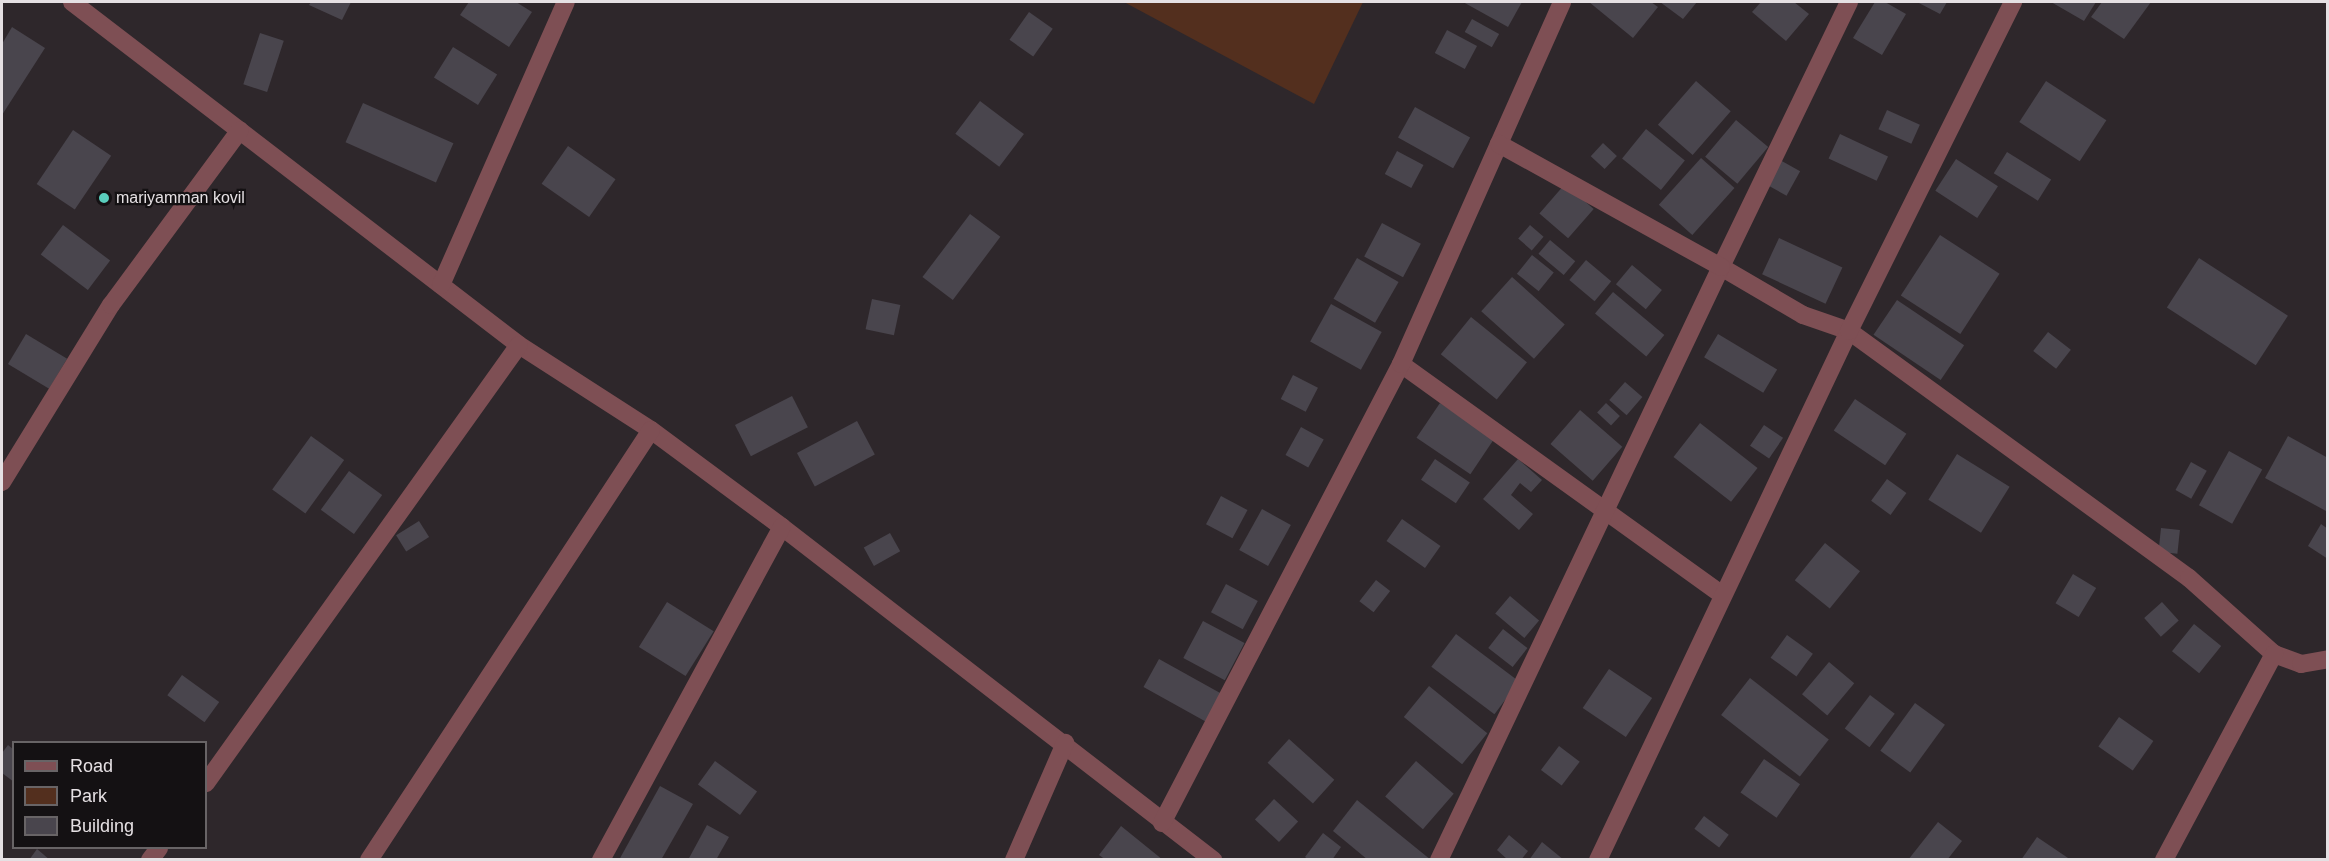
<!DOCTYPE html>
<style>
body{margin:0}
#map{position:relative;width:2329px;height:861px;overflow:hidden;background:#2e272b;font-family:Arial,sans-serif}
div>[style]{position:absolute}
[style*='--x']{left:calc(var(--x)*1px);top:calc(var(--y)*1px);width:calc(var(--w)*1px);rotate:calc(var(--a)*1deg)}
.green>*{inset:0;background:#532f1e}
.building>*{inset:0;background:#49454d;transform-origin:0 0}
.minor>*{height:18px;margin:-9px;padding:0 9px;transform-origin:9px;border-radius:9px;background:#7e4f54}
.dots>*{width:16px;height:16px;translate:-50% -50%;box-sizing:border-box;border:3px solid #141113;border-radius:50%}
span{translate:-50% -50%;white-space:nowrap;text-align:center;line-height:1.15;-webkit-text-stroke:4.5px #141113;paint-order:stroke}
.poi-label{font-size:16px;color:#e5e0e3}
.left{translate:0 -50%;text-align:left}
.frame{position:absolute;inset:0;border:3px solid #e5e0e3;pointer-events:none}
.legend{position:absolute;left:12px;top:741px;width:195px;height:108px;box-sizing:border-box;background:#141113;border:2px solid #686466;margin:0;padding:8px 10px;list-style:none;font-size:18px;color:#e5e0e3}
.legend li{display:flex;align-items:center;gap:12px;height:30px}
.legend b{width:30px;border:2px solid #686466}
</style>
<div id="map">
<div class="green">
<div style="clip-path:polygon(1124px 2px,1363px 2px,1314px 104px)"></div>
</div>
<div class="building">
<div style="clip-path:polygon(311px 2px,351px 2px,342px 20px,309px 5px)"></div>
<div style="clip-path:polygon(469px 2px,516px 2px,532px 12px,509px 47px,460px 15px)"></div>
<div style="clip-path:polygon(1463px 2px,1522px 2px,1508px 27px)"></div>
<div style="clip-path:polygon(1589px 2px,1651px 2px,1658px 7px,1633px 38px)"></div>
<div style="clip-path:polygon(1660px 2px,1697px 2px,1683px 19px)"></div>
<div style="clip-path:polygon(1761px 2px,1794px 2px,1809px 14px,1786px 41px,1752px 12px)"></div>
<div style="clip-path:polygon(1875px 2px,1885px 2px,1906px 14px,1882px 55px,1853px 38px)"></div>
<div style="clip-path:polygon(1917px 2px,1947px 2px,1940px 14px)"></div>
<div style="clip-path:polygon(2051px 2px,2096px 2px,2084px 21px)"></div>
<div style="clip-path:polygon(2102px 2px,2151px 2px,2124px 39px,2091px 17px)"></div>
<div style="left:1029px;top:12px;width:29px;height:34px;rotate:35deg"></div>
<div style="left:1472px;top:19px;width:31px;height:15px;rotate:29deg"></div>
<div style="clip-path:polygon(12px 27px,45px 48px,2px 115px,2px 44px)"></div>
<div style="left:1447px;top:30px;width:34px;height:26px;rotate:28deg"></div>
<div style="left:260px;top:33px;width:25px;height:54px;rotate:18deg"></div>
<div style="left:453px;top:47px;width:52px;height:36px;rotate:32deg"></div>
<div style="left:1696px;top:81px;width:46px;height:58px;rotate:41deg"></div>
<div style="left:2046px;top:81px;width:72px;height:49px;rotate:33deg"></div>
<div style="left:980px;top:101px;width:55px;height:41px;rotate:37deg"></div>
<div style="left:363px;top:103px;width:99px;height:43px;rotate:24deg"></div>
<div style="left:1415px;top:107px;width:63px;height:35px;rotate:29deg"></div>
<div style="left:1887px;top:110px;width:36px;height:21px;rotate:24deg"></div>
<div style="left:1736px;top:120px;width:42px;height:48px;rotate:40deg"></div>
<div style="left:1646px;top:129px;width:50px;height:38px;rotate:39deg"></div>
<div style="left:73px;top:130px;width:46px;height:65px;rotate:34deg"></div>
<div style="left:1840px;top:134px;width:53px;height:27px;rotate:25deg"></div>
<div style="left:1603px;top:143px;width:19px;height:18px;rotate:43deg"></div>
<div style="left:568px;top:146px;width:58px;height:46px;rotate:35deg"></div>
<div style="left:1397px;top:151px;width:30px;height:26px;rotate:28deg"></div>
<div style="left:2007px;top:152px;width:52px;height:25px;rotate:32deg"></div>
<div style="left:1701px;top:158px;width:45px;height:63px;rotate:42deg"></div>
<div style="left:1956px;top:159px;width:50px;height:38px;rotate:33deg"></div>
<div style="left:1780px;top:160px;width:23px;height:28px;rotate:29deg"></div>
<div style="left:1565px;top:184px;width:38px;height:39px;rotate:41deg"></div>
<div style="left:970px;top:214px;width:38px;height:79px;rotate:37deg"></div>
<div style="left:1382px;top:223px;width:44px;height:38px;rotate:28deg"></div>
<div style="left:63px;top:225px;width:59px;height:37px;rotate:37deg"></div>
<div style="left:1530px;top:225px;width:18px;height:18px;rotate:41deg"></div>
<div style="left:1940px;top:235px;width:71px;height:72px;rotate:33deg"></div>
<div style="left:1779px;top:238px;width:70px;height:40px;rotate:25deg"></div>
<div style="left:1550px;top:240px;width:33px;height:18px;rotate:40deg"></div>
<div style="left:1532px;top:255px;width:28px;height:24px;rotate:39deg"></div>
<div style="left:1357px;top:258px;width:48px;height:47px;rotate:30deg"></div>
<div style="left:2199px;top:258px;width:106px;height:59px;rotate:33deg"></div>
<div style="left:1586px;top:260px;width:33px;height:26px;rotate:40deg"></div>
<div style="left:1632px;top:265px;width:39px;height:25px;rotate:40deg"></div>
<div style="left:1512px;top:277px;width:71px;height:46px;rotate:42deg"></div>
<div style="left:1613px;top:292px;width:67px;height:28px;rotate:40deg"></div>
<div style="left:872px;top:299px;width:29px;height:31px;rotate:12deg"></div>
<div style="left:1897px;top:300px;width:81px;height:42px;rotate:34deg"></div>
<div style="left:1331px;top:304px;width:58px;height:43px;rotate:29deg"></div>
<div style="left:1471px;top:317px;width:72px;height:48px;rotate:39deg"></div>
<div style="left:2048px;top:332px;width:29px;height:24px;rotate:38deg"></div>
<div style="left:26px;top:334px;width:48px;height:35px;rotate:31deg"></div>
<div style="left:1718px;top:334px;width:69px;height:27px;rotate:31deg"></div>
<div style="left:1293px;top:375px;width:28px;height:27px;rotate:27deg"></div>
<div style="left:1625px;top:382px;width:23px;height:24px;rotate:41deg"></div>
<div style="left:792px;top:396px;width:35px;height:64px;rotate:63deg"></div>
<div style="left:1855px;top:399px;width:62px;height:38px;rotate:34deg"></div>
<div style="left:1440px;top:403px;width:65px;height:42px;rotate:34deg"></div>
<div style="left:1606px;top:403px;width:19px;height:13px;rotate:43deg"></div>
<div style="left:1580px;top:410px;width:56px;height:45px;rotate:41deg"></div>
<div style="left:857px;top:421px;width:38px;height:68px;rotate:62deg"></div>
<div style="left:1700px;top:423px;width:73px;height:43px;rotate:38deg"></div>
<div style="left:1764px;top:425px;width:23px;height:25px;rotate:34deg"></div>
<div style="left:1301px;top:427px;width:26px;height:32px;rotate:29deg"></div>
<div style="left:311px;top:436px;width:41px;height:66px;rotate:36deg"></div>
<div style="clip-path:polygon(2288px 436px,2328px 458px,2326px 511px,2265px 478px)"></div>
<div style="left:2229px;top:451px;width:38px;height:62px;rotate:29deg"></div>
<div style="left:1957px;top:454px;width:62px;height:54px;rotate:32deg"></div>
<div style="left:1435px;top:459px;width:42px;height:25px;rotate:34deg"></div>
<div style="clip-path:polygon(1518px 459px,1542px 480px,1531px 492px,1520px 483px,1511px 495px,1533px 514px,1519px 530px,1483px 499px)"></div>
<div style="left:2191px;top:462px;width:18px;height:32px;rotate:29deg"></div>
<div style="left:349px;top:471px;width:41px;height:48px;rotate:36deg"></div>
<div style="left:1887px;top:479px;width:24px;height:27px;rotate:36deg"></div>
<div style="left:1221px;top:496px;width:30px;height:32px;rotate:28deg"></div>
<div style="left:1262px;top:509px;width:33px;height:47px;rotate:29deg"></div>
<div style="left:1402px;top:519px;width:47px;height:27px;rotate:35deg"></div>
<div style="left:419px;top:521px;width:19px;height:27px;rotate:58deg"></div>
<div style="clip-path:polygon(2321px 524px,2328px 529px,2328px 559px,2308px 546px)"></div>
<div style="left:2161px;top:528px;width:19px;height:24px;rotate:6deg"></div>
<div style="left:890px;top:533px;width:21px;height:30px;rotate:61deg"></div>
<div style="left:1825px;top:543px;width:45px;height:48px;rotate:39deg"></div>
<div style="left:2073px;top:574px;width:27px;height:34px;rotate:31deg"></div>
<div style="left:1376px;top:580px;width:18px;height:27px;rotate:38deg"></div>
<div style="left:1226px;top:584px;width:36px;height:32px;rotate:28deg"></div>
<div style="left:1510px;top:596px;width:38px;height:23px;rotate:40deg"></div>
<div style="left:667px;top:602px;width:55px;height:53px;rotate:32deg"></div>
<div style="left:2162px;top:602px;width:25px;height:24px;rotate:48deg"></div>
<div style="left:1203px;top:621px;width:47px;height:42px;rotate:28deg"></div>
<div style="left:2194px;top:624px;width:35px;height:35px;rotate:39deg"></div>
<div style="left:1503px;top:629px;width:31px;height:24px;rotate:38deg"></div>
<div style="left:1456px;top:634px;width:79px;height:41px;rotate:37deg"></div>
<div style="left:1787px;top:635px;width:32px;height:28px;rotate:36deg"></div>
<div style="left:1159px;top:659px;width:73px;height:32px;rotate:29deg"></div>
<div style="left:1829px;top:662px;width:33px;height:42px;rotate:40deg"></div>
<div style="left:1609px;top:669px;width:52px;height:47px;rotate:34deg"></div>
<div style="left:182px;top:675px;width:46px;height:25px;rotate:36deg"></div>
<div style="left:1750px;top:678px;width:100px;height:47px;rotate:38deg"></div>
<div style="left:1429px;top:686px;width:75px;height:40px;rotate:39deg"></div>
<div style="left:1870px;top:695px;width:31px;height:42px;rotate:37deg"></div>
<div style="left:1915px;top:703px;width:37px;height:59px;rotate:36deg"></div>
<div style="left:2119px;top:717px;width:42px;height:36px;rotate:35deg"></div>
<div style="left:1289px;top:739px;width:61px;height:32px;rotate:42deg"></div>
<div style="clip-path:polygon(8px 745px,14px 750px,14px 782px,2px 773px,2px 753px)"></div>
<div style="left:1559px;top:746px;width:26px;height:30px;rotate:37deg"></div>
<div style="left:1764px;top:759px;width:44px;height:41px;rotate:35deg"></div>
<div style="left:715px;top:761px;width:52px;height:29px;rotate:36deg"></div>
<div style="left:1416px;top:761px;width:50px;height:47px;rotate:41deg"></div>
<div style="clip-path:polygon(660px 786px,693px 804px,661px 860px,619px 860px)"></div>
<div style="left:1274px;top:799px;width:33px;height:28px;rotate:43deg"></div>
<div style="clip-path:polygon(1357px 800px,1431px 860px,1368px 860px,1333px 831px)"></div>
<div style="left:1704px;top:816px;width:31px;height:16px;rotate:37deg"></div>
<div style="clip-path:polygon(1938px 822px,1962px 841px,1947px 860px,1908px 860px)"></div>
<div style="clip-path:polygon(707px 825px,729px 837px,716px 860px,688px 860px)"></div>
<div style="clip-path:polygon(1121px 826px,1163px 860px,1106px 860px,1099px 855px)"></div>
<div style="clip-path:polygon(1323px 833px,1341px 847px,1332px 860px,1309px 860px,1305px 857px)"></div>
<div style="clip-path:polygon(1509px 835px,1528px 851px,1521px 860px,1508px 860px,1497px 850px)"></div>
<div style="clip-path:polygon(2037px 837px,2071px 860px,2021px 860px)"></div>
<div style="clip-path:polygon(1542px 842px,1564px 860px,1529px 860px)"></div>
<div style="clip-path:polygon(37px 849px,50px 860px,29px 860px)"></div>
</div>
<div class="minor">
<div style="--x:72;--y:2;--w:563;--a:37.5"></div>
<div style="--x:519;--y:345;--w:157;--a:32.8"></div>
<div style="--x:651;--y:430;--w:163;--a:36.5"></div>
<div style="--x:782;--y:527;--w:545;--a:37.69"></div>
<div style="--x:1849;--y:2;--w:294;--a:115.8"></div>
<div style="--x:1721;--y:267;--w:95;--a:30.3"></div>
<div style="--x:1803;--y:315;--w:49;--a:19.2"></div>
<div style="--x:1849;--y:331;--w:420;--a:36"></div>
<div style="--x:2189;--y:578;--w:114;--a:41.8"></div>
<div style="--x:2274;--y:654;--w:29;--a:20"></div>
<div style="--x:2301;--y:664;--w:27;--a:-10"></div>
<div style="--x:441;--y:285;--w:309;--a:-66.2"></div>
<div style="--x:1401;--y:364;--w:396;--a:35.7"></div>
<div style="--x:2;--y:482;--w:208;--a:-58.4"></div>
<div style="--x:111;--y:305;--w:217;--a:-53.6"></div>
<div style="--x:206;--y:783;--w:538;--a:-54.45"></div>
<div style="--x:1162;--y:823;--w:517;--a:-62.49"></div>
<div style="--x:1401;--y:364;--w:396;--a:-66"></div>
<div style="--x:150;--y:860;--w:15;--a:-53"></div>
<div style="--x:369;--y:860;--w:514;--a:-56.74"></div>
<div style="--x:601;--y:860;--w:379;--a:-61.5"></div>
<div style="--x:1014;--y:860;--w:128;--a:-66.4"></div>
<div style="--x:1439;--y:860;--w:657;--a:-64.57"></div>
<div style="--x:1721;--y:267;--w:254;--a:-151"></div>
<div style="--x:1598;--y:860;--w:586;--a:-64.62"></div>
<div style="--x:1849;--y:331;--w:368;--a:-63.5"></div>
<div style="--x:2164;--y:860;--w:234;--a:-61.9"></div>
</div>
<div class="dots">
<div style="left:104px;top:198px;background:#5acebd"></div>
</div>
<div class="poi-label">
<span class="left" style="left:116px;top:198px">mariyamman kovil</span>
</div>
<div class="frame"></div>
<ul class="legend">
<li><b style="height:8px;background:#7e4f54"></b>Road</li>
<li><b style="height:16px;background:#532f1e"></b>Park</li>
<li><b style="height:16px;background:#49454d"></b>Building</li>
</ul>
</div>
